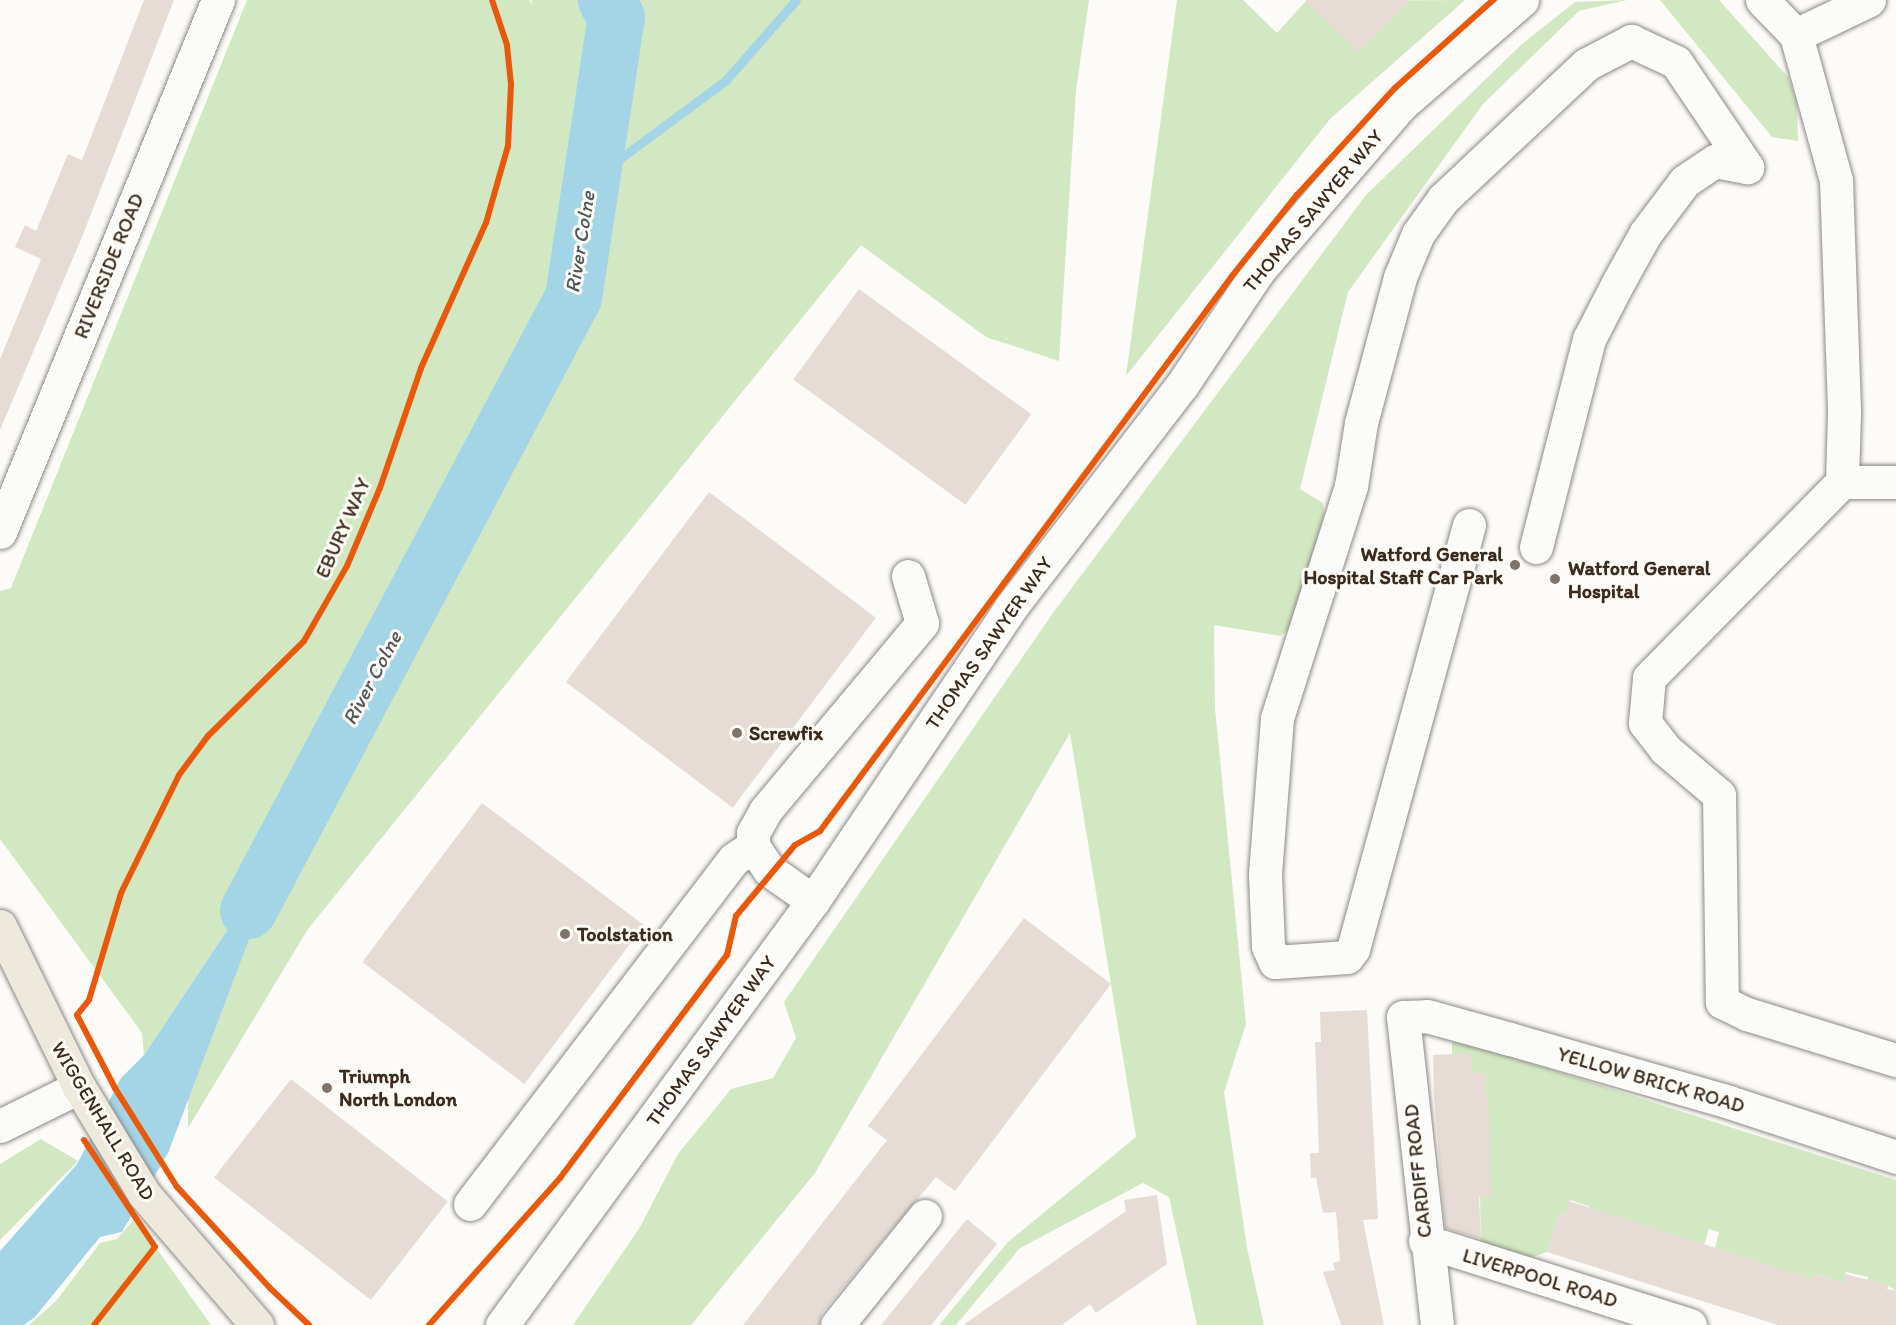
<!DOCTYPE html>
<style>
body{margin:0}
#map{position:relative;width:1896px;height:1325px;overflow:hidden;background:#fcfbf8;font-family:Itim,sans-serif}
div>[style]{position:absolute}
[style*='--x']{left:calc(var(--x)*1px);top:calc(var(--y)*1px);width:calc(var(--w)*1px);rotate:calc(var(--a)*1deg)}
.green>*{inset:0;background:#d2e8c2}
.water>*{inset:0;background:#a3d5e6}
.stream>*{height:9px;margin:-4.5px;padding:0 4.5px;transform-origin:4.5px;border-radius:4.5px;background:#a3d5e6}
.river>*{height:57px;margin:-28.5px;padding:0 28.5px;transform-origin:28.5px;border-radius:28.5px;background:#a3d5e6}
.building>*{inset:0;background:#e6dcd5;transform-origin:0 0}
.roads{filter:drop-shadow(0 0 2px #8d8985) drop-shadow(0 0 2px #8d8985)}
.minor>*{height:33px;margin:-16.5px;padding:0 16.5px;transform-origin:16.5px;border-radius:16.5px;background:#fbfbf9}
.major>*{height:33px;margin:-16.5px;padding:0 16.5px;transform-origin:16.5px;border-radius:16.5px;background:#edeadd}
.cycleway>*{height:6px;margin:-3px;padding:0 3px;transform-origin:3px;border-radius:3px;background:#e8590c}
.dots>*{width:16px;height:16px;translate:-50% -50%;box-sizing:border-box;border:3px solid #fdfcf7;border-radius:50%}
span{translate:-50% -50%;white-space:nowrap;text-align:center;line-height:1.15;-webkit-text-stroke:6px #fdfcf7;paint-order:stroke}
.street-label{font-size:20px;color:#3b2a1e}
.poi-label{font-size:20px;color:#3b2a1e;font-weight:700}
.right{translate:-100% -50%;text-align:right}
.left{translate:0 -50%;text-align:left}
.water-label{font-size:21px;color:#4f5858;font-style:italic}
</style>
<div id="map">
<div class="green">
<div style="clip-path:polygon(247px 0,529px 0,533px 6px,531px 0,1089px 0,1076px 90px,1059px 361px,986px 337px,861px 245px,308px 929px,188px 1128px,188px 1098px,284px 845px,144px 1055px,142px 1033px,0 839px,0 591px,11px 588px)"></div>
<div style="clip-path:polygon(1177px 0,1243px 0,1277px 33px,1306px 1px,1465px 0,1330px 119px,1126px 376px)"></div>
<div style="clip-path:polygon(1627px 0,1579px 11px,1483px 104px,1348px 292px,1300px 489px,1323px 503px,1327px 536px,1295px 623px,1281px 636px,1214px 625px,1215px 708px,1246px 1024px,1224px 1092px,1247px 1248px,1264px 1325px,1197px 1325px,1169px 1197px,1143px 1183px,1020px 1248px,956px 1325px,939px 1325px,1008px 1242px,1136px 1137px,1070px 733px,815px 1173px,691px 1325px,573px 1325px,640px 1227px,678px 1154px,731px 1089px,773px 1078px,796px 1038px,784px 1002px,1053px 613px,1366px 195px,1521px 45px,1575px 2px)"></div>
<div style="clip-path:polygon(1660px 0,1719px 0,1789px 78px,1797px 105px,1798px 141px,1772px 137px)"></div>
<div style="clip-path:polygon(1452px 1038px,1896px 1180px,1896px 1291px,1888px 1285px,1860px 1309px,1868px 1277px,1846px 1272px,1838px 1301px,1829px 1298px,1834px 1280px,1815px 1274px,1812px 1283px,1755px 1276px,1759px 1262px,1715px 1248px,1719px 1232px,1709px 1229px,1700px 1258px,1586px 1222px,1590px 1207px,1570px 1200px,1565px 1216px,1559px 1214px,1547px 1252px,1530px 1258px,1481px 1243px,1480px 1197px,1491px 1196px,1476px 1098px,1486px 1073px,1473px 1073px,1452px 1054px)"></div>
<div style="clip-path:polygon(41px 1139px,78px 1161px,0 1240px,0 1164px)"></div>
<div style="clip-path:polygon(135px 1218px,211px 1325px,29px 1325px,56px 1301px,100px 1243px,117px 1239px)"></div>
</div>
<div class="water">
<div style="clip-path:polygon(286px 842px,168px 1153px,122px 1232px,100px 1237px,35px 1317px,24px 1325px,0 1325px,0 1251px,77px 1164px,121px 1078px,144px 1055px)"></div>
</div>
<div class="stream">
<div style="--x:591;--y:180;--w:168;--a:-36.5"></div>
<div style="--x:726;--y:80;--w:106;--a:-48.8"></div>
</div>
<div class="river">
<div style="--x:248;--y:910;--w:694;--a:-62.07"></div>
<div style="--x:573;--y:297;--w:283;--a:-81.3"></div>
<div style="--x:616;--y:17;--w:20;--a:-120"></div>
</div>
<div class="building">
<div style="clip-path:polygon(144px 0,174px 0,82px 237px,0 430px,0 359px,41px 259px,15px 247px,25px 225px,36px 231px,68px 154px,82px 160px)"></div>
<div style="clip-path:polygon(1305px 0,1410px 0,1358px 52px)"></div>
<div style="left:859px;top:289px;width:213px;height:112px;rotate:36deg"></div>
<div style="left:709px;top:492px;width:209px;height:238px;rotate:37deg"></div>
<div style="left:482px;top:803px;width:203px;height:199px;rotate:37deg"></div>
<div style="clip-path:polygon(1024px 918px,1111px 984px,955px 1191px,936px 1177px,822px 1313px,819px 1325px,743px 1325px,887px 1140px,868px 1126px)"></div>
<div style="clip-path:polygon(1367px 1010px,1378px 1219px,1363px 1220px,1384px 1325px,1341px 1325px,1323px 1272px,1335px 1270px,1333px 1263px,1340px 1261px,1336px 1212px,1323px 1213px,1316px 1178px,1311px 1178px,1310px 1153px,1319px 1153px,1315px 1042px,1321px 1042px,1320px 1012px)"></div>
<div style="clip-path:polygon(1472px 1053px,1473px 1073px,1486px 1073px,1486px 1098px,1489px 1098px,1491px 1197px,1479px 1197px,1481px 1239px,1445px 1228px,1434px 1097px,1433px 1055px)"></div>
<div style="left:291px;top:1079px;width:199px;height:125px;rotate:38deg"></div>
<div style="clip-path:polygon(1157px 1195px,1167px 1264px,1096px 1313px,1090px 1304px,1062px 1325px,963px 1325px,1126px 1211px,1124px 1200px)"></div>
<div style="clip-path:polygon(1569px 1201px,1813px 1279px,1815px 1274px,1843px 1283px,1845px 1274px,1889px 1285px,1887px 1289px,1896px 1291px,1896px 1325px,1778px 1325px,1547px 1252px,1559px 1214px,1565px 1216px)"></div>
<div style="clip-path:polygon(967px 1219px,997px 1244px,931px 1325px,881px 1325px)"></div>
</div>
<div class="roads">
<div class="minor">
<div style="--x:1762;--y:0;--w:49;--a:45.8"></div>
<div style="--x:1796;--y:35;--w:81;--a:-25.6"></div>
<div style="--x:1796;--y:35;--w:150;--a:74.6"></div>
<div style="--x:1836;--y:180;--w:233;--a:88"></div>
<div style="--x:1844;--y:413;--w:69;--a:91.7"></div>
<div style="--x:1842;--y:482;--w:54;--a:0"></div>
<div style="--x:1842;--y:482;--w:275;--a:134.6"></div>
<div style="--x:1649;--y:678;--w:45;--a:95.1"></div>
<div style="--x:1645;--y:723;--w:33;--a:52"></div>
<div style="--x:1665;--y:749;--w:71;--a:40.4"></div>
<div style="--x:1719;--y:795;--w:207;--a:89.2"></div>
<div style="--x:1722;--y:1002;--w:28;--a:26"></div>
<div style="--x:1747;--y:1014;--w:156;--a:17.2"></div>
<div style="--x:1469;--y:525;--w:440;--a:105.3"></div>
<div style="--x:1353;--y:949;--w:10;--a:127"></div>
<div style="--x:1347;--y:957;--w:72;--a:176"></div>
<div style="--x:1275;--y:962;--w:17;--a:-114"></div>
<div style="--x:1268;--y:946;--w:72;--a:-92.4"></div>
<div style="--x:1265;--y:874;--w:156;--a:-85.6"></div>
<div style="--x:1277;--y:718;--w:244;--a:-72.3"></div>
<div style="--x:1351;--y:486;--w:64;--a:-81"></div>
<div style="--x:1361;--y:423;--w:151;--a:-75"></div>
<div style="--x:1400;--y:277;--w:47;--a:-67.3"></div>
<div style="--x:1418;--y:234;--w:43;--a:-54.5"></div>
<div style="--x:1443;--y:199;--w:197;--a:-43.2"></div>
<div style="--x:1587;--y:64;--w:50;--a:-27.6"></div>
<div style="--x:1631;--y:41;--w:50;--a:25"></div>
<div style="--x:1676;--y:62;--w:127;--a:55.9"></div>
<div style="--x:0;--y:532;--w:575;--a:-67.72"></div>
<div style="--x:1536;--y:547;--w:215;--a:-75.7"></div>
<div style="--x:1589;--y:339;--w:65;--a:-62.7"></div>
<div style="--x:1619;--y:281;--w:54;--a:-61"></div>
<div style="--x:1645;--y:234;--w:66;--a:-53"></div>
<div style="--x:1685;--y:181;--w:36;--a:-34"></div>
<div style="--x:1715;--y:161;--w:33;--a:11"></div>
<div style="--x:753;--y:846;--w:13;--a:-90"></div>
<div style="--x:753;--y:833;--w:25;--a:-61"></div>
<div style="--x:765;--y:811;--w:245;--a:-50.1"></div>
<div style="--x:922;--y:623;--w:49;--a:-106.6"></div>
<div style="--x:0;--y:1126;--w:88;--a:-26.3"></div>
<div style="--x:470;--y:1204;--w:434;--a:-52.6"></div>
<div style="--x:734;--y:859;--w:23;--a:-34"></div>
<div style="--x:753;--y:846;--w:29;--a:56"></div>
<div style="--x:769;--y:870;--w:54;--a:35.2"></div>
<div style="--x:1425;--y:1241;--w:278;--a:17.6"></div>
<div style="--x:502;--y:1325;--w:526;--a:-53.74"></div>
<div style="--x:813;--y:901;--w:354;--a:-56"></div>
<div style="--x:1011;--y:607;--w:280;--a:-52.4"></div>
<div style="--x:1182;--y:385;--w:138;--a:-56.2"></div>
<div style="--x:1259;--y:270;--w:219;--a:-49.3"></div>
<div style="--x:1402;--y:104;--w:159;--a:-40.9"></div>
<div style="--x:837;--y:1325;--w:140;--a:-51.1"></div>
<div style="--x:1437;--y:1325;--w:310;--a:-96.3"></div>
<div style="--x:1403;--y:1017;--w:24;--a:-2"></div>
<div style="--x:1427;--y:1016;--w:86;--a:15.5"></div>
<div style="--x:1510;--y:1039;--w:228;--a:16"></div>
<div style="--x:1729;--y:1102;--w:176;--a:18.2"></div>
</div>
<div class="major">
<div style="--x:0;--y:926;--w:179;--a:63.9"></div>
<div style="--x:79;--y:1087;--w:125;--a:58.7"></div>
<div style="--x:144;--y:1194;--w:173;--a:49.2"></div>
</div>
</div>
<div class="cycleway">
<div style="--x:84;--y:1140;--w:128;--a:56.4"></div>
<div style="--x:155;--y:1247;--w:99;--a:128"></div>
<div style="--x:309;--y:1325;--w:54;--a:-136.5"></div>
<div style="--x:270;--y:1288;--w:137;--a:-132.6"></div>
<div style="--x:177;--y:1187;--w:117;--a:-122.1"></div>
<div style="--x:115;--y:1088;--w:82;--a:-117.5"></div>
<div style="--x:77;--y:1015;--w:19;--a:-51"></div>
<div style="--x:89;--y:1000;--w:112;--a:-73.3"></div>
<div style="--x:121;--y:893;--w:131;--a:-63.8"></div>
<div style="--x:179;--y:775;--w:49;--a:-53.4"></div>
<div style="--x:208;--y:736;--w:135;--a:-44.7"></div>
<div style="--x:304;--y:641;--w:86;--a:-60.2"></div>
<div style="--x:347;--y:566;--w:85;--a:-67.1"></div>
<div style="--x:380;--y:488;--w:127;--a:-71.1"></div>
<div style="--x:421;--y:368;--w:159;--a:-65.9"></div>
<div style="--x:486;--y:223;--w:80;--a:-74.1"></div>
<div style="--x:508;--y:146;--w:62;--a:-87.2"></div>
<div style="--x:511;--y:84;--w:39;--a:-96"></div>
<div style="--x:507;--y:45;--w:47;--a:-108.4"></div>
<div style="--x:429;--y:1325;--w:197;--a:-48.3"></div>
<div style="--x:560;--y:1178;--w:279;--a:-53.2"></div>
<div style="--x:727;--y:955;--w:40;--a:-77"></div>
<div style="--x:736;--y:916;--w:92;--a:-50.3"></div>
<div style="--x:795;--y:845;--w:29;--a:-29"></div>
<div style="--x:820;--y:831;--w:691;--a:-53.41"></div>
<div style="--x:1232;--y:276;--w:104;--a:-51.3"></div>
<div style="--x:1297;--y:195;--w:145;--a:-47.5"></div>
<div style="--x:1395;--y:88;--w:132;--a:-41.9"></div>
</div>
<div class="dots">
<div style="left:1515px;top:565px;background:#7f736a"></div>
<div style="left:1555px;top:579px;background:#7f736a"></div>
<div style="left:737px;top:733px;background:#7f736a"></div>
<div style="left:565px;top:934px;background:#7f736a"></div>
<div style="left:327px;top:1088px;background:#7f736a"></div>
</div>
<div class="street-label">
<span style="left:1313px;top:211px;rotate:-50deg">THOMAS SAWYER WAY</span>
<span style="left:109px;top:266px;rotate:-68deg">RIVERSIDE ROAD</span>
<span style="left:343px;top:528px;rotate:-66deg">EBURY WAY</span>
<span style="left:989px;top:643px;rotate:-55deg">THOMAS SAWYER WAY</span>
<span style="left:711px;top:1041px;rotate:-54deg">THOMAS SAWYER WAY</span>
<span style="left:1651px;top:1080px;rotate:16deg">YELLOW BRICK ROAD</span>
<span style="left:103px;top:1121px;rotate:59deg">WIGGENHALL ROAD</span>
<span style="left:1418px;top:1171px;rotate:-96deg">CARDIFF ROAD</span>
<span style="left:1540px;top:1278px;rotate:17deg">LIVERPOOL ROAD</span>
</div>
<div class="poi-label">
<span class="right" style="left:1503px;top:566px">Watford General<br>Hospital Staff Car Park</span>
<span class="left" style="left:1568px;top:580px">Watford General<br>Hospital</span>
<span class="left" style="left:749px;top:733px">Screwfix</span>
<span class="left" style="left:577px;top:934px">Toolstation</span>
<span class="left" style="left:339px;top:1088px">Triumph<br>North London</span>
</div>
<div class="water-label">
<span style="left:580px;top:242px;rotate:-81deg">River Colne</span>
<span style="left:372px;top:678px;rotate:-62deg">River Colne</span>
</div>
</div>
